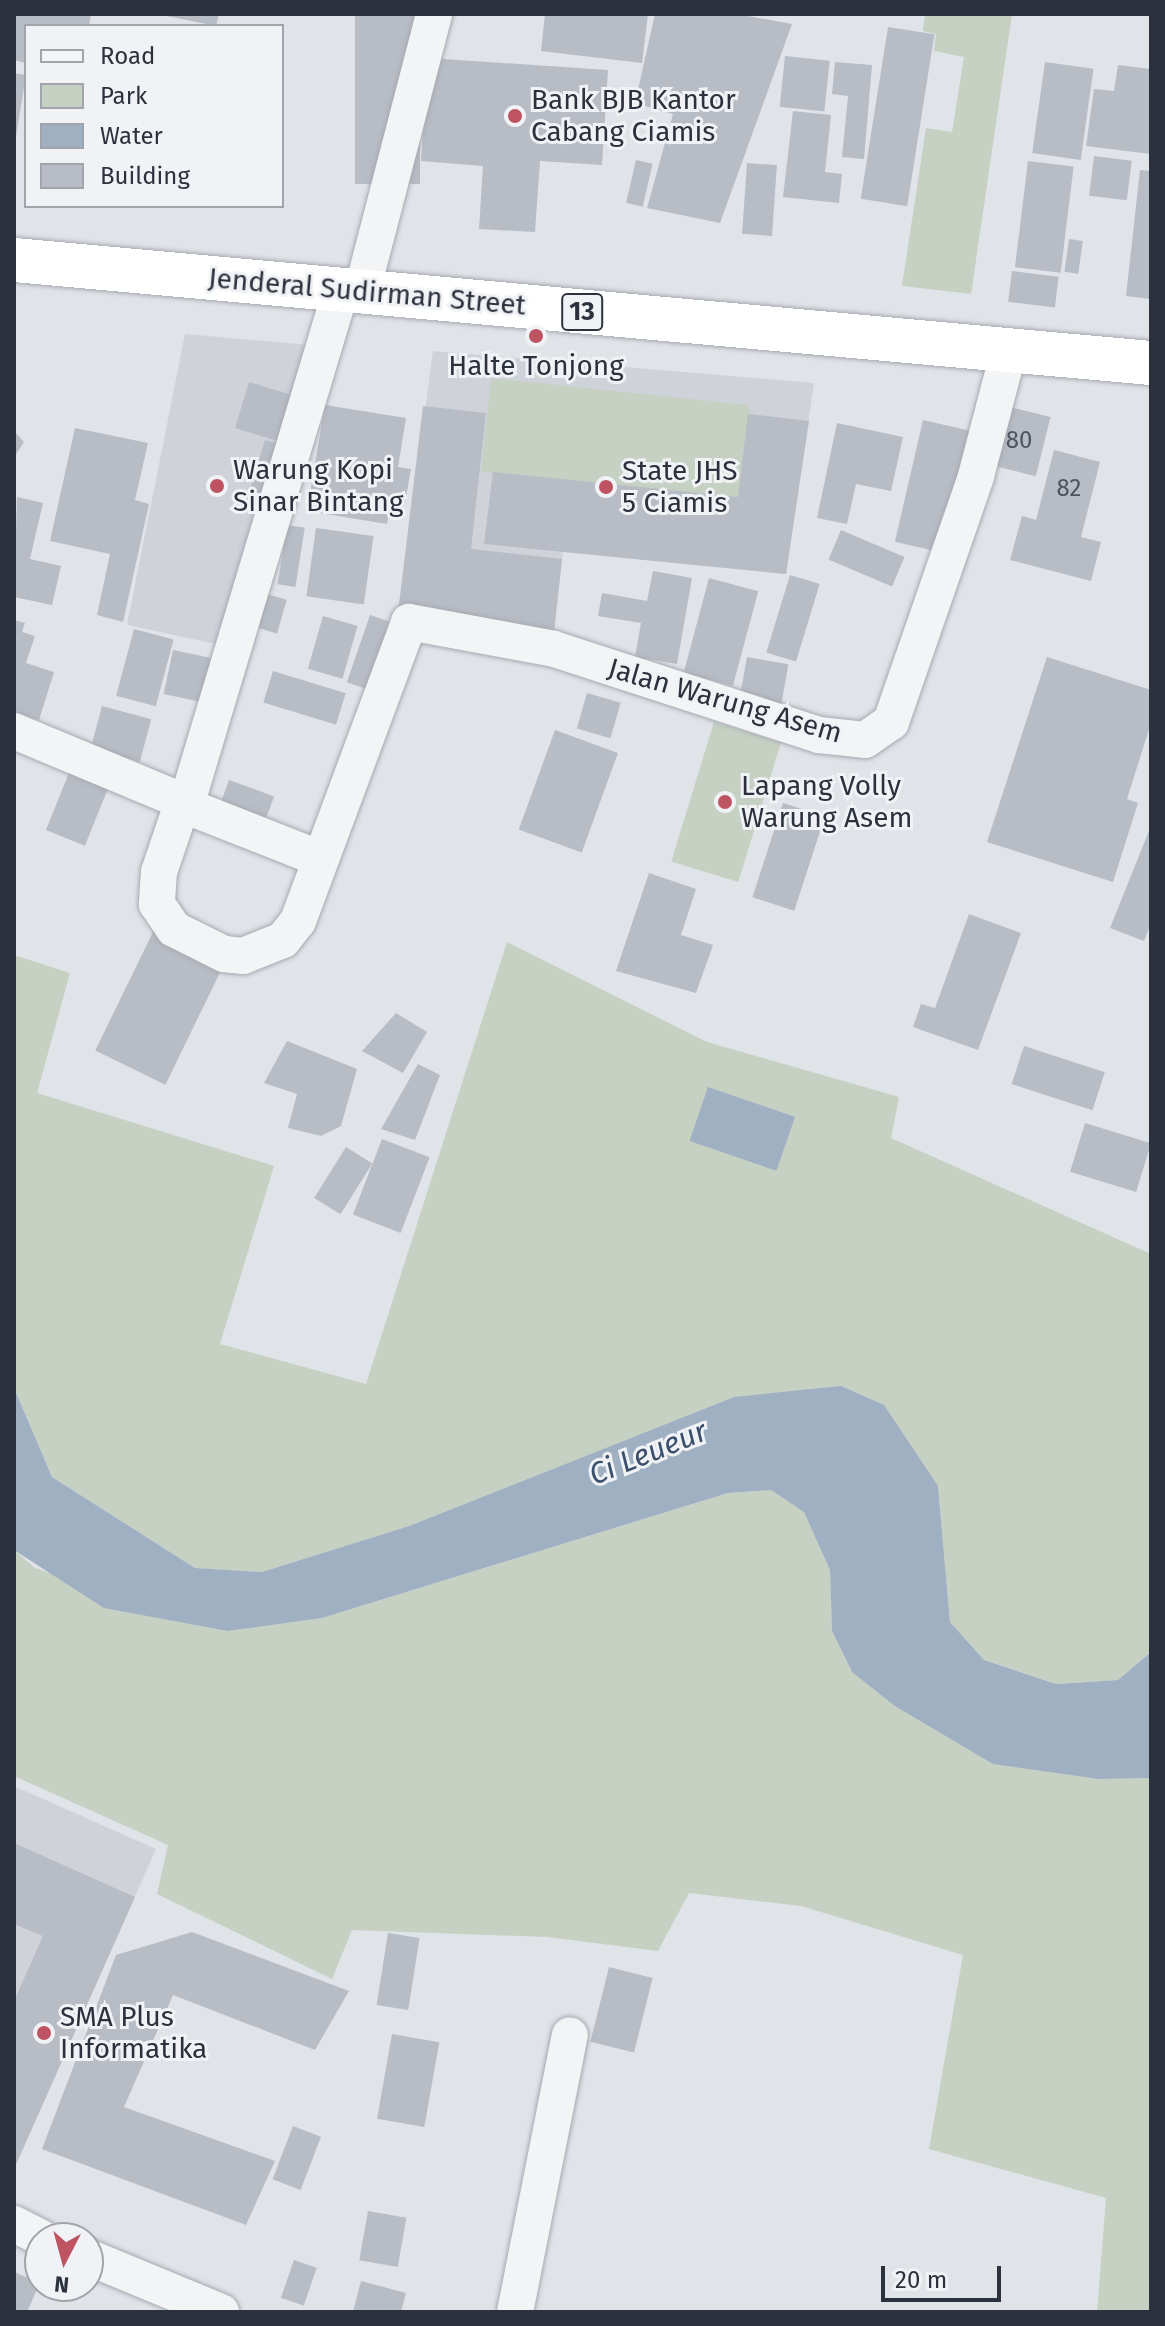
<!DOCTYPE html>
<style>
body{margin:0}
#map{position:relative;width:1165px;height:2326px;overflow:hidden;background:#e0e3e8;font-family:"Fira Sans",sans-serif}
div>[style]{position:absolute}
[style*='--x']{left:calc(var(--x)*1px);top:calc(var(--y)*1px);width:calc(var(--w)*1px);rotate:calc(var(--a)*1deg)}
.built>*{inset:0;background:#cfd2d9}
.green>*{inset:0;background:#c6d0c3;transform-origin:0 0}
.water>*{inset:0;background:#a0b0c3;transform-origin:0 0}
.building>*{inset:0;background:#b8bcc4;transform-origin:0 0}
.roads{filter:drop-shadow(0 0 2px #a6aab1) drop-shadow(0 0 2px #a6aab1)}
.minor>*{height:36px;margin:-18px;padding:0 18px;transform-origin:18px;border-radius:18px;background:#f3f4f6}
.trunk>*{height:44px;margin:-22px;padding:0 22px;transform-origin:22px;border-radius:22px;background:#fff}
.dots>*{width:22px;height:22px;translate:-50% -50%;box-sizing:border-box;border:4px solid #f0f2f5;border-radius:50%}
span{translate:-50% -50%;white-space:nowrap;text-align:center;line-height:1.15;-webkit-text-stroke:6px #f0f2f5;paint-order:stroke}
.number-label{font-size:24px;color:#4e545f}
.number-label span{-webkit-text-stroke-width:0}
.shield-label span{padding:2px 6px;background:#f0f2f5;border:2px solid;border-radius:6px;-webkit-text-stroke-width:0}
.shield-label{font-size:26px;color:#2b313d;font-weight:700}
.poi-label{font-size:28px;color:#2b313d}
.left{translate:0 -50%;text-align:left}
.street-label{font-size:28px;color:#2b313d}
.water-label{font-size:30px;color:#3a4f6c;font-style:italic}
.frame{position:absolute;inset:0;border:16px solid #2b313d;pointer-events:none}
.legend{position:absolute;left:24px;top:24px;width:260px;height:184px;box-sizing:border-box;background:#f0f2f5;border:2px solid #a1a5ab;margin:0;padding:10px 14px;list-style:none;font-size:24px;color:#2b313d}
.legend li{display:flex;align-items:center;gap:16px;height:40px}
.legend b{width:40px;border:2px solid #a1a5ab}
.north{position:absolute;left:24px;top:2222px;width:80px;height:80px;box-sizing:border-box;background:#f0f2f5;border:2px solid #a1a5ab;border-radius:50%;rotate:186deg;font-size:22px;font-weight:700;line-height:32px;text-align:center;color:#2b313d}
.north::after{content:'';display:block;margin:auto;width:28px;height:36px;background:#be5462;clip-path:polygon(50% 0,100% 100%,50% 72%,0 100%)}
.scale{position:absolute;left:881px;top:2266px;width:120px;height:36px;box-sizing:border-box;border:4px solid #2b313d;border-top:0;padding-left:10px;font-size:24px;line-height:28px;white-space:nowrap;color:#2b313d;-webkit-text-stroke:6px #f0f2f5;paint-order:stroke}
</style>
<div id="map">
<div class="built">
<div style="clip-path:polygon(185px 334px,322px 346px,230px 647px,127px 625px)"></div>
<div style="clip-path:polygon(433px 351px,814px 383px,786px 574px,563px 552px,554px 632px,398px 613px)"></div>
<div style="clip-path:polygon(14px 1786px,156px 1849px,14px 2169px)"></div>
</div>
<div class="green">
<div style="clip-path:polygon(925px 14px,1012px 14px,971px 294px,902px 286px,926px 128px,952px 132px,964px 57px,934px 51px,936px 34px,923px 31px)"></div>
<div style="left:491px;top:378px;width:260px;height:94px;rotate:6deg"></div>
<div style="left:714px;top:722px;width:70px;height:146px;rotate:17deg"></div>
<div style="clip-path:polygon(507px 942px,707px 1042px,899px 1097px,891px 1138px,1151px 1254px,1151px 1652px,1118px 1680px,1056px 1684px,984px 1660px,950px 1622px,938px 1486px,734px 1397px,409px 1526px,262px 1572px,195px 1568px,52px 1477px,14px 1388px,14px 955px,70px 973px,37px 1093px,274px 1166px,220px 1344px,366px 1384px)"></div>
<div style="clip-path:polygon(771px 1490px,804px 1511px,830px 1570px,832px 1631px,852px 1672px,1099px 1779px,1151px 1778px,1151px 2312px,1097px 2312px,1106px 2198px,929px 2149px,963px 1955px,801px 1906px,689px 1893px,658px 1951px,547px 1937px,352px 1930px,332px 1979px,157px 1894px,168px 1845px,14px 1776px,14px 1550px,35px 1568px,228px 1631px,322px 1618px,728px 1493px)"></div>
</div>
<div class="water">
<div style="left:708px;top:1087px;width:92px;height:57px;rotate:19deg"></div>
<div style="clip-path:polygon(841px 1386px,884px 1405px,938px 1486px,950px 1622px,984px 1660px,1056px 1684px,1118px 1680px,1151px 1652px,1151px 1778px,1099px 1779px,993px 1764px,895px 1706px,852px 1672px,832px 1631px,830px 1570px,804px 1512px,771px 1490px,728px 1493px,322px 1618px,228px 1631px,104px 1608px,14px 1550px,14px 1388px,52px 1477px,195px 1568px,262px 1572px,409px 1526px,734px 1397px)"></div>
</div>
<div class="building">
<div style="clip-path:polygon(14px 14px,91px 14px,89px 26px,26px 26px,26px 63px,14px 60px)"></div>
<div style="clip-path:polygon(157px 14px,219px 14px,216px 26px)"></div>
<div style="left:355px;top:14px;width:65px;height:170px"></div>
<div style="clip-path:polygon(545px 14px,648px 14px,642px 63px,541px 51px)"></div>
<div style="clip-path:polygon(655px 14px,737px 14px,792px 24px,720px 223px,647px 208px,673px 114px,635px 103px)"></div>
<div style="left:888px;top:27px;width:47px;height:174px;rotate:9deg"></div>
<div style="left:785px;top:56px;width:45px;height:51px;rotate:6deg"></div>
<div style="clip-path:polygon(428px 58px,608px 70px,602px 165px,540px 161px,535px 232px,479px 229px,483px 166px,421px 161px)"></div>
<div style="clip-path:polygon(835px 62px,872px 65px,864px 159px,842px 157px,848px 96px,832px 94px)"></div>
<div style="left:1045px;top:62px;width:49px;height:92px;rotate:8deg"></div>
<div style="clip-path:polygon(1118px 65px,1151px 69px,1151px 154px,1086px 146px,1094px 89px,1114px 91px)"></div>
<div style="left:14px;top:73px;width:12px;height:111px;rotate:9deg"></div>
<div style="clip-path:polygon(793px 111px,831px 115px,825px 172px,842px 174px,839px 203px,783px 197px)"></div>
<div style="left:1094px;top:156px;width:38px;height:40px;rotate:7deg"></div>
<div style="left:636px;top:160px;width:17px;height:44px;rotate:13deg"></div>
<div style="left:1028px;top:161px;width:46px;height:107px;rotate:7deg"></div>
<div style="left:747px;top:163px;width:30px;height:71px;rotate:4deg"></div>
<div style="clip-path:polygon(1140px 170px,1151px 171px,1151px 299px,1126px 296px)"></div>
<div style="left:1069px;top:239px;width:14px;height:33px;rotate:8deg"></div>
<div style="left:1012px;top:271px;width:47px;height:31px;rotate:7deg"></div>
<div style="left:249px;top:382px;width:59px;height:48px;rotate:17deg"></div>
<div style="clip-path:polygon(325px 405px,406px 418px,398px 467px,411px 469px,405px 503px,391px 501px,387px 524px,307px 511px)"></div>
<div style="left:1002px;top:405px;width:50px;height:61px;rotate:14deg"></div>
<div style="clip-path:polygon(423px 406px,486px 413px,471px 549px,562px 559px,554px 632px,398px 613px)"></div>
<div style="clip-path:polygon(748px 414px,809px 421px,786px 574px,484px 544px,493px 472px,738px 497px)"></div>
<div style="left:923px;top:420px;width:48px;height:125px;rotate:13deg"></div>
<div style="clip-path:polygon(837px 423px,903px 437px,891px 491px,856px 484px,847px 524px,817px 518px)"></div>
<div style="clip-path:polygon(75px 428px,148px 443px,135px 500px,149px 504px,123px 622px,97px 615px,110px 554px,50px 541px)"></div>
<div style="clip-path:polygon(14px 431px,24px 442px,14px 457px)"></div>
<div style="left:265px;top:440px;width:27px;height:68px;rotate:17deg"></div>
<div style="clip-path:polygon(1054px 450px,1100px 462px,1081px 537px,1101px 542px,1091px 581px,1010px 560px,1022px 516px,1036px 520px)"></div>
<div style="clip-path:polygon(17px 497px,43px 503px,30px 559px,61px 566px,52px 605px,14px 597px)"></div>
<div style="left:287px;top:525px;width:18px;height:60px;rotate:9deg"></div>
<div style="left:316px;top:528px;width:58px;height:69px;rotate:8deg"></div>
<div style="left:841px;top:530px;width:69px;height:32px;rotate:23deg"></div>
<div style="clip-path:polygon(653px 571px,692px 578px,677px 664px,635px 657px,641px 623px,598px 616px,602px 593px,647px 601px)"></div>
<div style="left:790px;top:575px;width:31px;height:81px;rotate:17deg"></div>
<div style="left:709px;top:578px;width:51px;height:98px;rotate:15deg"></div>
<div style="left:256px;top:591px;width:32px;height:35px;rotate:16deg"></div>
<div style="left:370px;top:615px;width:24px;height:71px;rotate:19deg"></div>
<div style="left:323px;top:616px;width:36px;height:55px;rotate:16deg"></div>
<div style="clip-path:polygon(14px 620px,25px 623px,22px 632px,35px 636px,26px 663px,54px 672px,39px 720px,14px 712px)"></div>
<div style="left:134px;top:629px;width:41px;height:69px;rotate:15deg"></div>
<div style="left:173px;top:650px;width:45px;height:45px;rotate:12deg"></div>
<div style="left:747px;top:657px;width:42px;height:48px;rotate:10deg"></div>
<div style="clip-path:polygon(1047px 657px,1151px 690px,1151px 723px,1127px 799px,1138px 803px,1113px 882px,987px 842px)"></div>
<div style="left:273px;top:671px;width:76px;height:33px;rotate:17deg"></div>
<div style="left:587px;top:693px;width:35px;height:37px;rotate:16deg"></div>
<div style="left:102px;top:706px;width:51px;height:44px;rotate:15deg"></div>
<div style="left:555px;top:730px;width:67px;height:106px;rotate:20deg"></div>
<div style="left:71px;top:768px;width:42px;height:67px;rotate:22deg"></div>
<div style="left:229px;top:780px;width:48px;height:23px;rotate:20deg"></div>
<div style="left:783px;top:803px;width:44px;height:99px;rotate:18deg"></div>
<div style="clip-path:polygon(1149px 831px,1151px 923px,1144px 941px,1110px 928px)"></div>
<div style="clip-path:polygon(649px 873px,696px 889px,681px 935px,713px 945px,696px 993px,616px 971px)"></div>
<div style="clip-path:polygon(969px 914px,1021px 933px,978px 1050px,913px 1027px,921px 1004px,935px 1008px)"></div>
<div style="left:154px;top:930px;width:78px;height:134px;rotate:26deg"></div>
<div style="clip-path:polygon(396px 1013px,427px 1032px,403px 1073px,362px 1051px)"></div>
<div style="clip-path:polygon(287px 1041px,357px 1069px,341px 1126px,321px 1136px,288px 1128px,297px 1094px,264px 1083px)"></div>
<div style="left:1024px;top:1046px;width:85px;height:40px;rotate:18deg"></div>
<div style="clip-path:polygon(418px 1064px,440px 1075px,415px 1140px,381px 1129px)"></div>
<div style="left:1085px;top:1123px;width:69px;height:51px;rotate:17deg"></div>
<div style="left:382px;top:1139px;width:51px;height:81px;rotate:21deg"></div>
<div style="left:346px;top:1147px;width:31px;height:60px;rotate:32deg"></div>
<div style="clip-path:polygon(14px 1843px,135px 1897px,14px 2169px,14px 2001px,43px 1936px,14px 1924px)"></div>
<div style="clip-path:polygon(192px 1932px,349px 1991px,315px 2050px,173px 1995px,124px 2107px,275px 2161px,246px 2225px,42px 2149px,116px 1955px)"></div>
<div style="left:388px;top:1933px;width:32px;height:73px;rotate:9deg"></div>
<div style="left:609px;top:1967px;width:45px;height:77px;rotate:14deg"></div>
<div style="left:392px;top:2034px;width:48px;height:86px;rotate:10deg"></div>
<div style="left:293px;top:2126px;width:30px;height:57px;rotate:21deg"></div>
<div style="left:368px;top:2211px;width:39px;height:50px;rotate:10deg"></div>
<div style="left:294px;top:2260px;width:24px;height:40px;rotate:19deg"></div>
<div style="clip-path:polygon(14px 2272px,40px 2283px,27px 2312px,14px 2312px)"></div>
<div style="clip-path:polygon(361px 2281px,406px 2293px,401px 2312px,353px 2312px)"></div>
</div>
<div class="roads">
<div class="minor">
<div style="--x:362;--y:291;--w:286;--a:-75.4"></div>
<div style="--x:14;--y:731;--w:174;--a:22.6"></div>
<div style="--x:175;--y:798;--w:13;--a:67"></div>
<div style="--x:180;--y:810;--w:65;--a:108.7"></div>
<div style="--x:159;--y:872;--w:32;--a:94"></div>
<div style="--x:157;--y:904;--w:30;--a:56"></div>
<div style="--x:174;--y:929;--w:56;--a:26.6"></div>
<div style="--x:224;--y:954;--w:19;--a:6"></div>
<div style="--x:243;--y:956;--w:43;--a:-21.8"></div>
<div style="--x:283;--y:940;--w:24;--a:-52"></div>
<div style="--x:298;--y:921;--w:319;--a:-69.6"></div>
<div style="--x:409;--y:622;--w:147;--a:10.5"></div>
<div style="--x:554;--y:649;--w:279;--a:18"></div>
<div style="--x:819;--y:735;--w:46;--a:6.2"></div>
<div style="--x:865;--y:740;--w:32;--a:-35"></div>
<div style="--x:891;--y:722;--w:260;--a:-70.9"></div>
<div style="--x:976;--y:476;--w:130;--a:-75.3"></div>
<div style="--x:321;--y:859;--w:153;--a:-158.5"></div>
<div style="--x:179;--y:803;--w:16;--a:-45"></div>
<div style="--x:190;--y:792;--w:524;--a:-73.26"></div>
<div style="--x:14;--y:2224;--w:31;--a:27"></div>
<div style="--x:88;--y:2257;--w:144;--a:22.5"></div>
<div style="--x:515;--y:2312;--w:282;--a:-78.8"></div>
</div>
<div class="trunk">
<div style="--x:14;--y:260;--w:1142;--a:5.18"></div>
</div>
</div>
<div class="dots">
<div style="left:515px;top:116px;background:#be5462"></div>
<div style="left:536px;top:336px;background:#be5462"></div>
<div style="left:217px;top:486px;background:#be5462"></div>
<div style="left:606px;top:487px;background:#be5462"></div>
<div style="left:725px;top:802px;background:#be5462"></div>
<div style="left:44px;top:2033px;background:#be5462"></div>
</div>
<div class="number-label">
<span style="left:1019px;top:441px">80</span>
<span style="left:1069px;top:489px">82</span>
</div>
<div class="shield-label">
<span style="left:582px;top:312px">13</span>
</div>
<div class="poi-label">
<span class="left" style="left:531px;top:116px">Bank BJB Kantor<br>Cabang Ciamis</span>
<span style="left:536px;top:366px">Halte Tonjong</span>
<span class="left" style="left:233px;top:486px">Warung Kopi<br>Sinar Bintang</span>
<span class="left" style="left:622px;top:487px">State JHS<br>5 Ciamis</span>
<span class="left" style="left:741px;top:802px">Lapang Volly<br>Warung Asem</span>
<span class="left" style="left:60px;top:2033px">SMA Plus<br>Informatika</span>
</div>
<div class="street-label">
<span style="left:367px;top:292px;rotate:5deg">Jenderal Sudirman Street</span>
<span style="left:725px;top:701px;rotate:16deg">Jalan Warung Asem</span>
</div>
<div class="water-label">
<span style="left:648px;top:1453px;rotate:-22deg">Ci Leueur</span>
</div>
<div class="frame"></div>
<ul class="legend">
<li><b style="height:10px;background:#f3f4f6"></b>Road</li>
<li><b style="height:22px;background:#c6d0c3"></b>Park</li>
<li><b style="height:22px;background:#a0b0c3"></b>Water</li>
<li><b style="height:22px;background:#b8bcc4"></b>Building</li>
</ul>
<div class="north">N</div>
<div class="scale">20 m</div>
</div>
